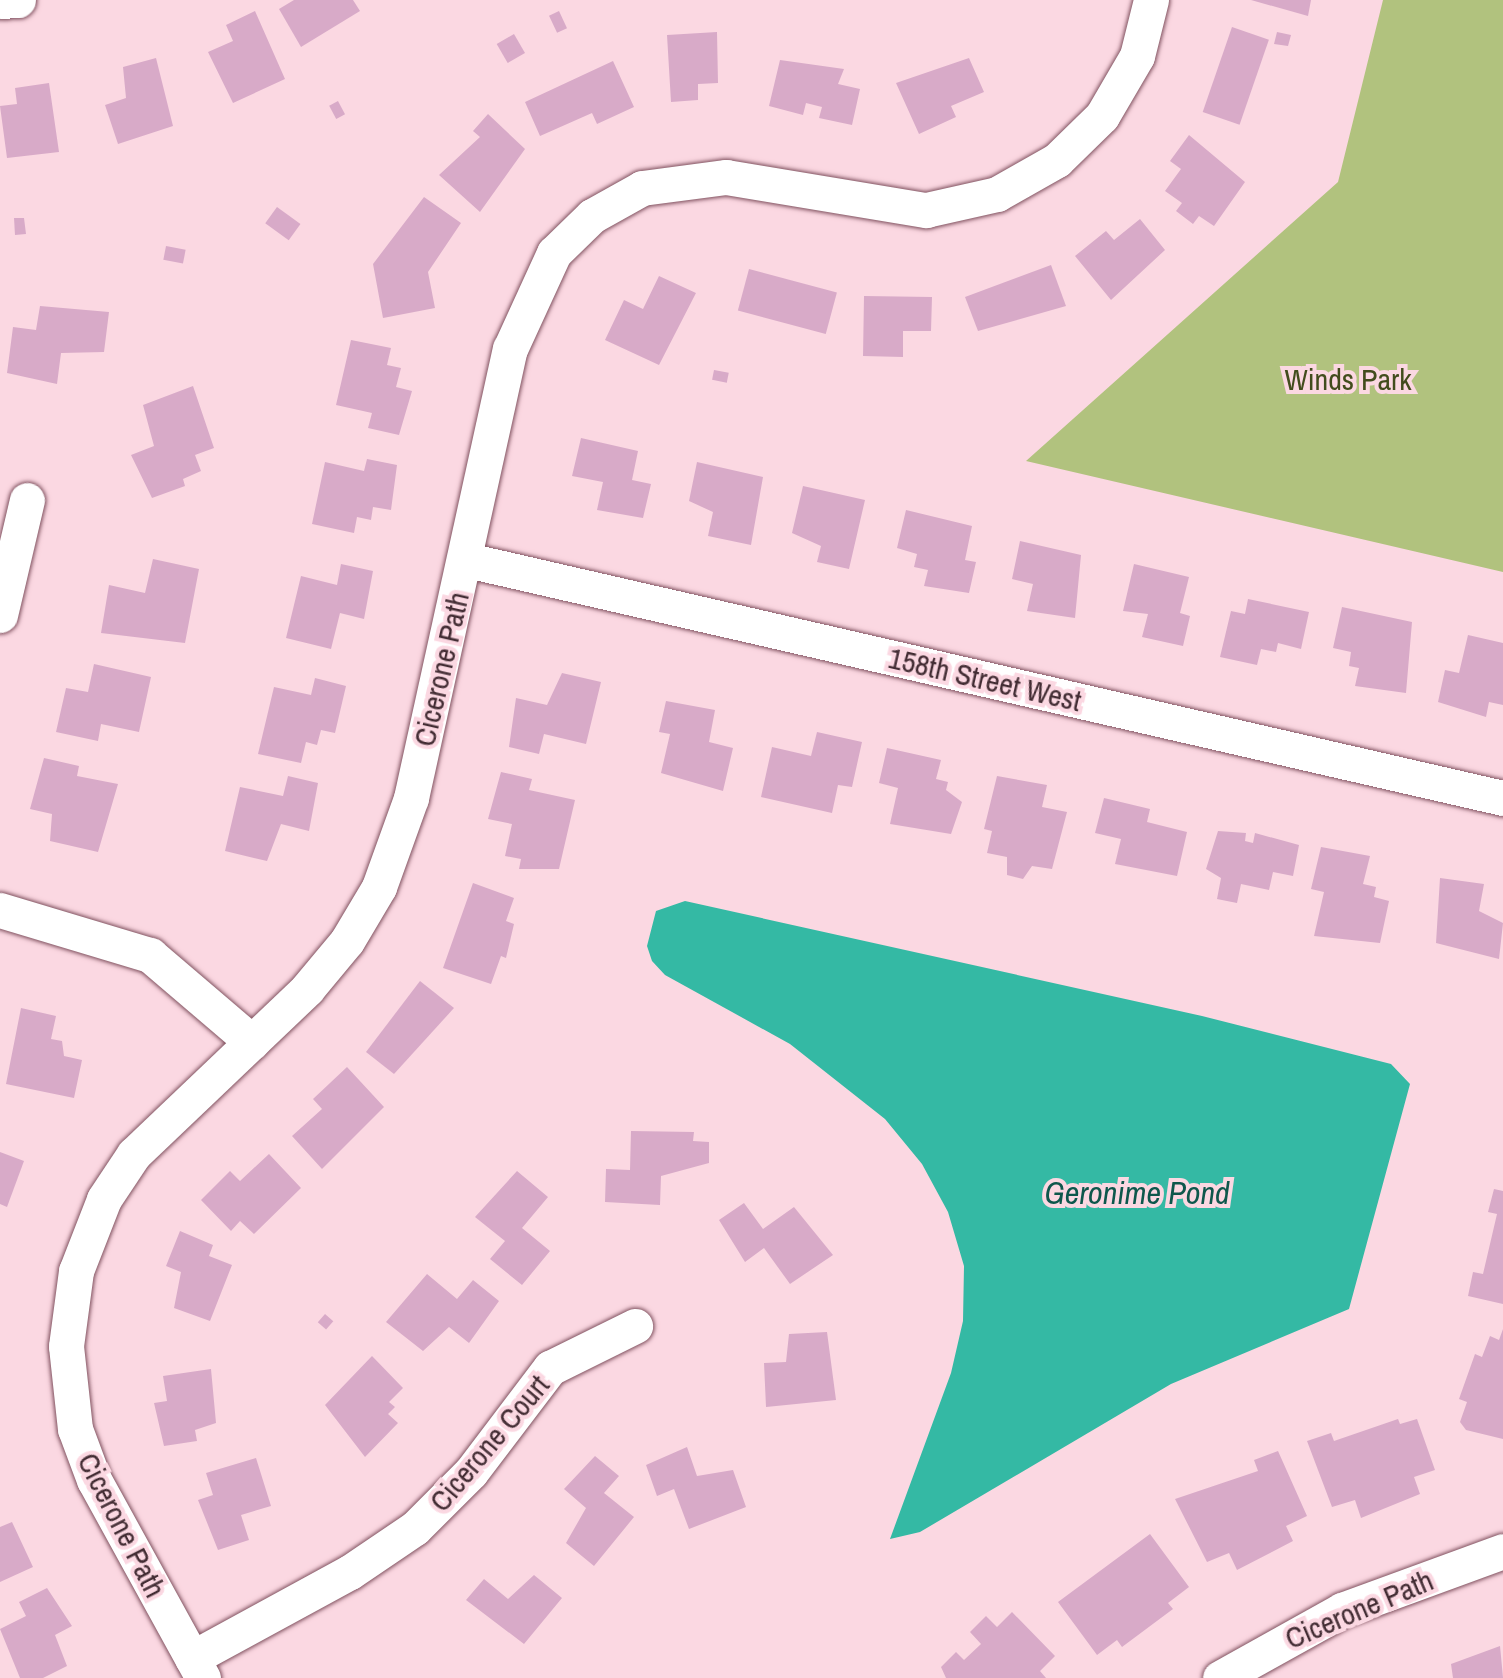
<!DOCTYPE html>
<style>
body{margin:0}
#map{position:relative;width:1503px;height:1678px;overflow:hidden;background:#fbd8e2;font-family:"Archivo Narrow",sans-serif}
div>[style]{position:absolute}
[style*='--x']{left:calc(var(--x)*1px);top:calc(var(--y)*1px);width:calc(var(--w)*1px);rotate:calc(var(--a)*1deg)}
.green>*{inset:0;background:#b1c27e}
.water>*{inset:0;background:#34b9a4}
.building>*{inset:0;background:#d8aac8;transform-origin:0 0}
.roads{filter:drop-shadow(0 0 2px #815260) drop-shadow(0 0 2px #815260)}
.minor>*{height:35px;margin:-17.5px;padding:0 17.5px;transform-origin:17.5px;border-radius:17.5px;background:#fff}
span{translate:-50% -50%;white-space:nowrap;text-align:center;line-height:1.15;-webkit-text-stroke:8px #fbd8e2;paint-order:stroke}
.park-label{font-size:30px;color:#424c1d}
.street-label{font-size:30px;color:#432d34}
.water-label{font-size:32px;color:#0e574c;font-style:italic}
</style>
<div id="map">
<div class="green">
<div style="clip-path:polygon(1383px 0,1503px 0,1503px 572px,1026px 461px,1338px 182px)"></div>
</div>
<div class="water">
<div style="clip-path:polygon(685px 901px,1202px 1016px,1391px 1064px,1410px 1084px,1349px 1309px,1171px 1384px,920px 1532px,890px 1539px,951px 1373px,963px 1321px,964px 1266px,948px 1212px,922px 1164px,885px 1119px,790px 1044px,665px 975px,652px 961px,647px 946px,656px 911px)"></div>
</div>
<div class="building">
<div style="clip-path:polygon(294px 0,353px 0,360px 11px,301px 47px,279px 9px)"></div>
<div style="clip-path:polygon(1251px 0,1311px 0,1308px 16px)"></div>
<div style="clip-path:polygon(255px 11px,285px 79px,233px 103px,208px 52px,233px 41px,226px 25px)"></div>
<div style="left:559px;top:11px;width:19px;height:11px;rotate:65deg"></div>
<div style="left:1232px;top:27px;width:39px;height:90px;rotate:19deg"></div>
<div style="clip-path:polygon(717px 32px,718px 83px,698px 84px,698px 100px,671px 102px,667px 35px)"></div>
<div style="clip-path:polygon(1277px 32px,1291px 35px,1288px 46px,1274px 44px)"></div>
<div style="left:514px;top:34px;width:22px;height:20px;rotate:60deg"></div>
<div style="clip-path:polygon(156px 58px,173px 126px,118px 144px,105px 105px,126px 98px,123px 67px)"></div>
<div style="clip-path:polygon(969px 58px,984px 92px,951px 106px,956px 117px,919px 134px,896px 83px)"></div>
<div style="clip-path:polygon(780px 60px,844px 69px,838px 84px,860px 89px,852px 125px,819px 118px,822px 107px,806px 103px,803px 115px,769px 106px)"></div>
<div style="clip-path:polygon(613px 61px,634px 107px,597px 124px,592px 113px,540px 136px,525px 102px)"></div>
<div style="clip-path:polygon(49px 83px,59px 152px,7px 158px,0 106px,17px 104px,15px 88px)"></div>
<div style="left:338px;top:101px;width:15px;height:10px;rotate:62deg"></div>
<div style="clip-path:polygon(488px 114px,525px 149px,480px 212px,439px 175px,480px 137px,473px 131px)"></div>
<div style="clip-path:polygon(1189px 135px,1245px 182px,1214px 226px,1199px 216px,1193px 224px,1176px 211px,1182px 203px,1165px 191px,1181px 169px,1170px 161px)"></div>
<div style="clip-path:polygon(424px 197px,461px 223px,428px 272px,435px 308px,383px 318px,373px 264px)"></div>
<div style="left:277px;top:207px;width:29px;height:20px;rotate:36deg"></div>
<div style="clip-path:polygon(14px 218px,24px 218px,26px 234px,15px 235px)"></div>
<div style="clip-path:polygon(1140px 219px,1165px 250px,1111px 300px,1075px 256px,1106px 231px,1114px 240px)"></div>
<div style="left:166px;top:246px;width:20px;height:14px;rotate:11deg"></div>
<div style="clip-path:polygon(1051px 265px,1066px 306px,978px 331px,965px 297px)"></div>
<div style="left:749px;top:269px;width:91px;height:43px;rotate:15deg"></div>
<div style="clip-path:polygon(659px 276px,696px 293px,659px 365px,605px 340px,624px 300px,643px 309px)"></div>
<div style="clip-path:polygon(864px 296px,932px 297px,931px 331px,903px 331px,903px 357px,863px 356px)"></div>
<div style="clip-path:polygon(40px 306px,109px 312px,104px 352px,61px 353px,57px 384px,7px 373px,13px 327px,36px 330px)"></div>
<div style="clip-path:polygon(351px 340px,391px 348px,387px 365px,401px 368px,396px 387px,412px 391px,399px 435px,368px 428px,372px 413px,336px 405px)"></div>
<div style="left:714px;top:370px;width:15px;height:10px;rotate:11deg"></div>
<div style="clip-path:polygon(193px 386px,214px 448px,195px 455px,201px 471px,183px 479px,185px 486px,152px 498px,131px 455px,154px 446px,143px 405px)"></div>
<div style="clip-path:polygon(581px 438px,638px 451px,632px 480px,651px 484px,643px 518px,597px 510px,603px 482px,572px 476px)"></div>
<div style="clip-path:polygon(367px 459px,397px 465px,391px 510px,373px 507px,371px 520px,357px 517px,354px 533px,312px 524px,325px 462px,364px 471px)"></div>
<div style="clip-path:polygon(697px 462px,763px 477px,751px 545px,708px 536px,713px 512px,689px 501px)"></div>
<div style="clip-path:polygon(803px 486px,865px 500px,849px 569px,817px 562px,821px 546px,792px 533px)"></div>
<div style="clip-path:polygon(906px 510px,972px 526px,965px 560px,976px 562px,969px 593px,924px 586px,928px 570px,914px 567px,917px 554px,897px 548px)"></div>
<div style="clip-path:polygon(1020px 541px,1081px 555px,1075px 618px,1027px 611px,1033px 584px,1012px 579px)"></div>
<div style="clip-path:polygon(153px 559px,199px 569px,185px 643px,101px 633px,109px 585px,145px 593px)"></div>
<div style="clip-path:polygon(341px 564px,373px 571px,364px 619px,340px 613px,331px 649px,286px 638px,301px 576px,337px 585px)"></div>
<div style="clip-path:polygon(1134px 564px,1189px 577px,1180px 613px,1190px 616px,1183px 646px,1142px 637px,1148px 614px,1123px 611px)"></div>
<div style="clip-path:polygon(1248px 599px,1309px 612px,1301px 649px,1278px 643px,1276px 652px,1261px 649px,1257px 665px,1220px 657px,1231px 611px,1245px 614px)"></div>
<div style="clip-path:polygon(1342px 607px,1412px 622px,1406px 693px,1355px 686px,1359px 668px,1349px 666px,1351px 652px,1333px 648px)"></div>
<div style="clip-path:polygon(1468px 635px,1503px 643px,1503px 705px,1489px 702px,1486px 717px,1438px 702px,1445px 670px,1459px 673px)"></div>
<div style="clip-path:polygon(94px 664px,151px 677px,139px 732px,101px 724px,98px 741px,56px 732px,66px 688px,88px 692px)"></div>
<div style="clip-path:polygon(562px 673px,601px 682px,586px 744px,544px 734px,539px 754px,509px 747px,516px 698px,547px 705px)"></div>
<div style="clip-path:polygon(315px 678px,346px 686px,335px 733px,321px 730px,317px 745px,306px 742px,301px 763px,258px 754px,274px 687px,311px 695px)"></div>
<div style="clip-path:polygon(666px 701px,715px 710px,709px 742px,733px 748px,723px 791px,661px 773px,670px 734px,659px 732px)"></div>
<div style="clip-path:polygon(817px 732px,862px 742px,852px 787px,838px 785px,832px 813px,761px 797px,772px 747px,811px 756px)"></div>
<div style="clip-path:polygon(887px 748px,941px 760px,936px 779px,948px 782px,946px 790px,962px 802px,951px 834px,890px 824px,898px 788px,879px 783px)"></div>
<div style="clip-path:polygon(44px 758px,79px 766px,77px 776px,118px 784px,98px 852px,50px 841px,52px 814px,30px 809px)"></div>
<div style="clip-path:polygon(501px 772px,532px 779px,529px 790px,575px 800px,559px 869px,519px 869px,521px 859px,505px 856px,512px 824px,488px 819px)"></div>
<div style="clip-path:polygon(288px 776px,318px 783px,309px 831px,281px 824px,267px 861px,225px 851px,240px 787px,283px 796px)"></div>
<div style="clip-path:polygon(997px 776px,1047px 785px,1042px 807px,1067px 812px,1052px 869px,1032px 866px,1023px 879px,1007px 875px,1007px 857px,987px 853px,992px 831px,984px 829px)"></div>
<div style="clip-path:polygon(1104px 798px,1150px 809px,1147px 822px,1187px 832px,1177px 876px,1115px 864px,1121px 839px,1095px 833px)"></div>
<div style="clip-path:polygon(1218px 831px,1246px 833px,1245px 841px,1253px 843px,1255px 833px,1299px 845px,1293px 876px,1273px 872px,1269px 890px,1241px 884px,1237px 903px,1217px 899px,1221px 878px,1206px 869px)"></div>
<div style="clip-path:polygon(1321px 847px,1370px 856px,1363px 884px,1376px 887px,1374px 897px,1389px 901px,1380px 943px,1314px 936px,1324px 892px,1311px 889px)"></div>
<div style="clip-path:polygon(1440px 878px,1484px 884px,1479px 911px,1503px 923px,1499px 959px,1436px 943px)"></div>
<div style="clip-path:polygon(473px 883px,514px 898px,506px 921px,514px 924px,506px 958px,501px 956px,491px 984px,443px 968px)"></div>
<div style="clip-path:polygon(420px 981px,454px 1008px,394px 1074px,366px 1052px)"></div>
<div style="clip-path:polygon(21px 1008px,56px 1016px,51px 1039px,62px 1041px,64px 1056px,82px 1060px,74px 1098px,6px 1084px)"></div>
<div style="clip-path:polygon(347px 1067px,384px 1107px,322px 1169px,292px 1136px,322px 1109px,313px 1099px)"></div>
<div style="clip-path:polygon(631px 1131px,694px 1132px,693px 1141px,709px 1142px,709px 1163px,661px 1176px,660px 1205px,605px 1202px,606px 1169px,630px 1170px)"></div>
<div style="clip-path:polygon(0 1152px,24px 1161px,7px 1207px,0 1204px)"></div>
<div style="clip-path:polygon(269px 1154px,301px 1188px,254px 1234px,240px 1221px,231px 1231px,201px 1200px,230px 1171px,240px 1181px)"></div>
<div style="clip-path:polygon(517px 1171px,548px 1197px,522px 1228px,550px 1251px,522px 1285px,490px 1259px,505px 1241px,475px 1217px)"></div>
<div style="clip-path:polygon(1494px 1189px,1503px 1191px,1503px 1304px,1468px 1296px,1473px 1272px,1483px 1274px,1497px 1214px,1488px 1212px)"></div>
<div style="clip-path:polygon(744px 1203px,763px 1229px,794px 1207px,833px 1255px,790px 1284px,764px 1248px,745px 1262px,719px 1220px)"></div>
<div style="clip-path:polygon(180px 1231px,213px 1245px,209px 1256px,232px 1265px,210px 1321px,174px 1308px,181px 1272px,166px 1266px)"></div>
<div style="clip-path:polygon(427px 1274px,457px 1299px,473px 1280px,499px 1301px,469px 1343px,449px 1327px,423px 1351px,386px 1322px)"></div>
<div style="left:325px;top:1314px;width:11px;height:11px;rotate:41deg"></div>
<div style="clip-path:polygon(1503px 1329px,1503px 1439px,1466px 1430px,1460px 1422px,1467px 1402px,1459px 1399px,1475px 1354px,1482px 1357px,1490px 1336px,1499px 1340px)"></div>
<div style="clip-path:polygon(827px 1332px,836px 1400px,766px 1407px,764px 1363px,786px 1362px,789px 1334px)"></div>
<div style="clip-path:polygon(372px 1356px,403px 1388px,389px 1402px,395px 1407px,388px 1414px,398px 1423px,365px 1457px,325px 1405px)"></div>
<div style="clip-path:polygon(211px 1369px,216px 1423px,195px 1430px,197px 1441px,164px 1446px,154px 1403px,167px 1401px,163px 1376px)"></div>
<div style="clip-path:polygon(1398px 1419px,1400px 1424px,1417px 1419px,1435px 1470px,1414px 1477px,1420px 1494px,1361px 1518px,1355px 1500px,1332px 1507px,1307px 1441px,1331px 1433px,1334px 1441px)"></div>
<div style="clip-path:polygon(687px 1447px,697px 1476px,733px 1470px,746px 1507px,689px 1529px,674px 1489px,657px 1496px,646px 1465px)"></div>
<div style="clip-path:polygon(1278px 1451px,1307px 1516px,1286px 1526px,1293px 1541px,1237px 1570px,1229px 1553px,1207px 1562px,1175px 1499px,1258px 1471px,1254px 1460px)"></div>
<div style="clip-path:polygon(595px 1456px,619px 1476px,604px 1493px,634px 1517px,594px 1566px,566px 1543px,586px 1508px,564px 1489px)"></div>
<div style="clip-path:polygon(256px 1458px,271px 1506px,241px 1515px,249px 1540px,218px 1550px,198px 1500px,213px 1495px,206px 1473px)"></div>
<div style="clip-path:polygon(12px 1522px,33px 1567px,0 1582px,0 1527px)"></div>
<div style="clip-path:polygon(1150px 1534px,1189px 1587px,1168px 1603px,1173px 1609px,1122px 1647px,1117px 1640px,1097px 1655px,1058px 1602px)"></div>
<div style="clip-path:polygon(534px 1575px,562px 1598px,524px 1644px,466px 1600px,484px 1579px,508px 1599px)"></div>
<div style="clip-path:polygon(47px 1588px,72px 1626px,55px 1635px,67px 1666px,43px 1678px,20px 1678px,0 1629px,26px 1616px,19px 1602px)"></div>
<div style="clip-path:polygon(1012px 1612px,1055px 1656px,1040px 1671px,1046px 1678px,946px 1678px,941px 1667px,956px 1652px,964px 1660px,981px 1644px,970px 1632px,986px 1616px,997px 1627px)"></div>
<div style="clip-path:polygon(1500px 1646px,1503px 1678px,1453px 1678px,1451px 1664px)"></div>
</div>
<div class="roads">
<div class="minor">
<div style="--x:0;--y:1;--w:18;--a:-3"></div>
<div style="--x:467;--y:560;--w:1063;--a:12.94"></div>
<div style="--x:0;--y:615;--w:118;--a:-76.8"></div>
<div style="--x:0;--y:910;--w:157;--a:16.7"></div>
<div style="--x:150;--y:955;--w:134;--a:40.5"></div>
<div style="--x:192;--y:1658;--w:180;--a:-28.6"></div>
<div style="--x:350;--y:1572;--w:78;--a:-34.1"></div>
<div style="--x:415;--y:1528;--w:79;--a:-45"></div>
<div style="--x:471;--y:1472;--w:131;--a:-52.8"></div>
<div style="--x:550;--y:1368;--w:95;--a:-26.3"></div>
<div style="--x:203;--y:1678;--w:226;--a:-118.8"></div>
<div style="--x:94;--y:1480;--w:54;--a:-110.4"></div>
<div style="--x:75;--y:1429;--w:83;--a:-96.2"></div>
<div style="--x:66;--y:1346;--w:76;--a:-82.4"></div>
<div style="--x:76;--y:1271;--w:77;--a:-68.7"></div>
<div style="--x:104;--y:1199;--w:54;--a:-56.3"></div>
<div style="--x:134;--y:1154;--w:239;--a:-43.6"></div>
<div style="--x:307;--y:989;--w:62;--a:-50.2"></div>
<div style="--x:347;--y:941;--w:63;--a:-59.3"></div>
<div style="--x:379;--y:887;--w:95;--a:-70.2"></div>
<div style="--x:411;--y:798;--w:460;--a:-77.6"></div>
<div style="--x:510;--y:349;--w:106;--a:-65.4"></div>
<div style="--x:554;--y:253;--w:53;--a:-44.2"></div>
<div style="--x:592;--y:216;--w:57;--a:-29.2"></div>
<div style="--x:642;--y:188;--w:85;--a:-7.5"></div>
<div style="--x:726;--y:177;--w:203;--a:9.4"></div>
<div style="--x:926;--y:210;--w:73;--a:-12.7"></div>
<div style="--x:997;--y:194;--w:69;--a:-29.5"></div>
<div style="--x:1057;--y:160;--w:63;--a:-44.4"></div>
<div style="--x:1102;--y:116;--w:69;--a:-59.7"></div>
<div style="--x:1137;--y:56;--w:58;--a:-76"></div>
<div style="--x:1220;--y:1678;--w:140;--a:-29.1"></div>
<div style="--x:1342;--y:1610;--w:171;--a:-20.1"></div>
</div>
</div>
<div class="park-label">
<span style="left:1348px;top:379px">Winds Park</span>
</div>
<div class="street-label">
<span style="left:441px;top:669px;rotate:-77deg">Cicerone Path</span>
<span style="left:985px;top:679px;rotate:13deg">158th Street West</span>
<span style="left:489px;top:1443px;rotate:-50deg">Cicerone Court</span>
<span style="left:122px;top:1525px;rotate:63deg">Cicerone Path</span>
<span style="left:1359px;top:1609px;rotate:-23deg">Cicerone Path</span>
</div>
<div class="water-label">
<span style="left:1137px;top:1193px">Geronime Pond</span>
</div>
</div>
